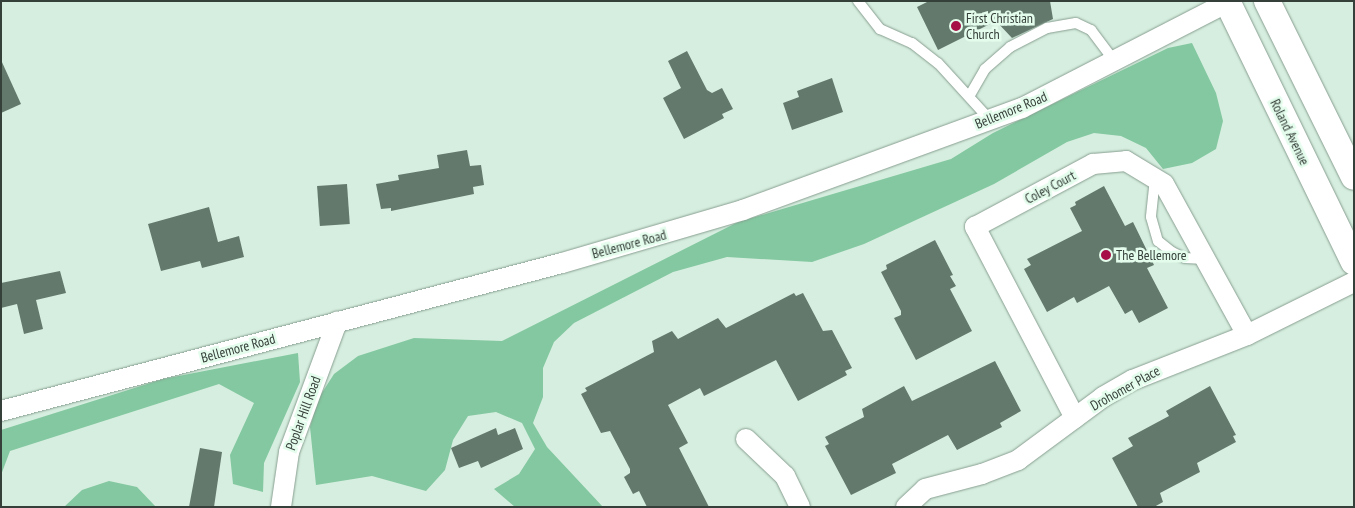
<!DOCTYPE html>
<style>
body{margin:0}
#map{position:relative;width:1355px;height:508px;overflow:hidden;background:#d6eedf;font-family:"PT Sans Narrow",sans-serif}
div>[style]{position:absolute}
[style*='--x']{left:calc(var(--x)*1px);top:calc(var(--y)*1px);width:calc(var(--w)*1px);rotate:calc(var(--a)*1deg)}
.forest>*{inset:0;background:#83c8a0}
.building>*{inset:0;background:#63796c;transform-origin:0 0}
.roads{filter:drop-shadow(0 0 1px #879e90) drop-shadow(0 0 1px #879e90)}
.service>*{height:10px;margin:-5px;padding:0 5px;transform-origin:5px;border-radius:5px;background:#fff}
.minor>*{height:20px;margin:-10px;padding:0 10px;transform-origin:10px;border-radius:10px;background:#fff}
.tertiary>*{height:26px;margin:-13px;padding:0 13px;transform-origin:13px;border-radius:13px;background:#fff}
.dots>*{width:14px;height:14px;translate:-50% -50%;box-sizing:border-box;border:2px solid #e3fcec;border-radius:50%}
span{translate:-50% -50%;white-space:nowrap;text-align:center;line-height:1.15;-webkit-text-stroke:5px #e3fcec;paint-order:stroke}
.poi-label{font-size:14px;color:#36403a}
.left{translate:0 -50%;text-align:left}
.street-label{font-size:14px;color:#36403a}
.frame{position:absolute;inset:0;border:2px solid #36403a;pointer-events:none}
</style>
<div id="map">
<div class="forest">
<div style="clip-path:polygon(1192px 43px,1216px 93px,1223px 121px,1216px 149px,1192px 163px,1163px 169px,1146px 148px,1121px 136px,1094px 133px,1067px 142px,994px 184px,864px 244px,812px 262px,727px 257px,673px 272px,574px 323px,554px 342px,543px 368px,543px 397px,533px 423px,547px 447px,603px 507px,515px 507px,494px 489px,519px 474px,535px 449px,522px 423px,496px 412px,468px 416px,453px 440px,445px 470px,426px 491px,372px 476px,316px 485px,310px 427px,318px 399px,334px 374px,358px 356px,414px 338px,502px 341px,738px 222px,951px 159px,993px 133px,1168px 48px)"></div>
<div style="clip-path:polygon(298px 353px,300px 382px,264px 463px,263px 492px,233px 484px,230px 455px,254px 403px,219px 384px,10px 451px,1px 475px,1px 430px,163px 379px)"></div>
<div style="clip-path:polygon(109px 481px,137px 487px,156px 507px,64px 507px,82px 490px)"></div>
</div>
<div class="building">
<div style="clip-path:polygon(929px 1px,1050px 1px,1053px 19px,1012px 38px,996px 21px,938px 50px,917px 7px)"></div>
<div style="clip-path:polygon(687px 51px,707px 90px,712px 93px,722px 88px,733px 109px,722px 114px,724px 118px,684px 139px,663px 98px,681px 88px,668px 61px)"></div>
<div style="clip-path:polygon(1px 60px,21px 104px,1px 113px)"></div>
<div style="clip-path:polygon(832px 78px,843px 112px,792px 130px,783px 103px,799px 97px,797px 91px)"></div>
<div style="clip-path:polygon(467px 150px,470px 166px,481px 165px,484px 185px,473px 187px,474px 194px,391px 211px,391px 208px,381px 209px,376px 184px,399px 180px,398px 175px,439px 168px,437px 155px)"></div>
<div style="left:347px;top:184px;width:40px;height:30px;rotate:86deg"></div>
<div style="clip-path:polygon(1104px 186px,1125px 226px,1133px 222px,1154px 265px,1147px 268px,1168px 308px,1139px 323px,1132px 310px,1125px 314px,1109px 286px,1077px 303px,1074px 297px,1047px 312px,1024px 269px,1031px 265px,1027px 259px,1082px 231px,1070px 208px,1076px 205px,1075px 202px)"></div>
<div style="clip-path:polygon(209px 207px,218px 242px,239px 236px,244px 257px,202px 268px,200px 261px,161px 271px,148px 224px)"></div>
<div style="clip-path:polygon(935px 240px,953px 275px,950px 276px,956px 286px,950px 289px,972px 331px,916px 360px,894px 318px,901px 315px,901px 311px,881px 272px,887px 269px,886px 265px)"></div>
<div style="clip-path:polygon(60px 271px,66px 293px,36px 300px,43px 329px,24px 334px,17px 304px,1px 308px,1px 283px)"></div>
<div style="clip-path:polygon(794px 293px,796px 296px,803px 293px,823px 331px,832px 330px,852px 368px,845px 371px,847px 375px,798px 401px,776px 360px,704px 396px,700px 388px,668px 405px,688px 443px,679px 448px,709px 507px,647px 507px,639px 491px,633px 494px,624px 477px,630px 473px,630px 469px,610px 431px,601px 433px,581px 394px,587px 391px,585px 388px,654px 352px,652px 341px,672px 331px,678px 339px,718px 318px,726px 328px)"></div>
<div style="clip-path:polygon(995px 361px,1021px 411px,1000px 423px,1002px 427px,957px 450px,948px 435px,892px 464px,896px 473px,851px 495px,825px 446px,829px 444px,825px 437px,864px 417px,862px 409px,904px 386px,912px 401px)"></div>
<div style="clip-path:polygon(1210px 386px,1236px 435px,1233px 436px,1236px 442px,1197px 463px,1200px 472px,1160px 493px,1163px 502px,1154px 507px,1138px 507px,1112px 458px,1133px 446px,1128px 438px,1169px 416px,1166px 411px)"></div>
<div style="clip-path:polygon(496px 428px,498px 435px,515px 428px,523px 449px,481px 468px,478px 461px,459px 468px,451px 448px)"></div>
<div style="clip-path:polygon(200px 448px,222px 452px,214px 507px,189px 507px)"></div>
</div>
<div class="roads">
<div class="service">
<div style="--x:858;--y:1;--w:36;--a:52"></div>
<div style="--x:880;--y:29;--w:35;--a:24"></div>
<div style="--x:912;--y:43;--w:33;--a:38"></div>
<div style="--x:938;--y:63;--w:77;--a:47.6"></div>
<div style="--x:970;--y:95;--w:30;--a:-60"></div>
<div style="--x:985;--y:69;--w:33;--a:-41"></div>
<div style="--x:1010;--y:47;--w:42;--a:-27.2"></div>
<div style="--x:1047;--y:28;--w:29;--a:-10"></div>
<div style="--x:1076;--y:23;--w:17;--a:25"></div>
<div style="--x:1091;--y:30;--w:40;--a:53"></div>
<div style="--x:1155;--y:178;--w:39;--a:96"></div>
<div style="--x:1151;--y:217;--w:25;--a:74"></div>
<div style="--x:1158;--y:241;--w:18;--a:38"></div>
<div style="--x:1172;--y:252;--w:14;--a:25"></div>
<div style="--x:1185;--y:258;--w:20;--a:3"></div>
</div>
<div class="minor">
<div style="--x:1;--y:411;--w:580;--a:-14.78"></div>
<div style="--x:562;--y:263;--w:189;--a:-16.3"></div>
<div style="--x:743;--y:210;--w:297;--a:-20.1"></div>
<div style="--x:1022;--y:108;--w:234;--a:-27.2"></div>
<div style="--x:1075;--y:418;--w:216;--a:-117.6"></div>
<div style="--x:975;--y:227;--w:134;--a:-28.1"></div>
<div style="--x:1093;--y:164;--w:33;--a:-5"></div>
<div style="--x:1126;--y:161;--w:44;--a:31.2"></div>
<div style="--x:1164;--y:184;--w:172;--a:61.2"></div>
<div style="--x:746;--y:439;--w:54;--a:43.5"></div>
<div style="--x:785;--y:476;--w:34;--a:64"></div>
<div style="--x:281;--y:507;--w:56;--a:-81.7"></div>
<div style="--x:289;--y:452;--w:139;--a:-69.7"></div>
<div style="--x:906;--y:507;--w:26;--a:-43"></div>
<div style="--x:925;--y:489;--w:59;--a:-14.7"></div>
<div style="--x:982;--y:474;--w:39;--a:-21"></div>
<div style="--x:1018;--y:460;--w:106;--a:-36.5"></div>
<div style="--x:1103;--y:397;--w:34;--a:-30"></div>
<div style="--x:1133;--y:380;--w:123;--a:-21.5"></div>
<div style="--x:1247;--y:335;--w:119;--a:-26.4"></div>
</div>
<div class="tertiary">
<div style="--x:1227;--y:1;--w:290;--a:64.1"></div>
<div style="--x:1267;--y:1;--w:196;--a:63.7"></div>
</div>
</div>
<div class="dots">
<div style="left:956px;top:26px;background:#a61047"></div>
<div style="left:1106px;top:255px;background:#a61047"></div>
</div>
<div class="poi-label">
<span class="left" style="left:966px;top:26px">First Christian<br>Church</span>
<span class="left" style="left:1116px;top:255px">The Bellemore</span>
</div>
<div class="street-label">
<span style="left:1011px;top:110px;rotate:-22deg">Bellemore Road</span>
<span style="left:1290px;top:132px;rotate:64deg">Roland Avenue</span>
<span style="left:1050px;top:187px;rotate:-28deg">Coley Court</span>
<span style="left:629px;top:244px;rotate:-15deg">Bellemore Road</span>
<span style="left:238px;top:348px;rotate:-15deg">Bellemore Road</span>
<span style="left:1125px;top:388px;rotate:-29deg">Drohomer Place</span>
<span style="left:303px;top:413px;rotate:-70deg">Poplar Hill Road</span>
</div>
<div class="frame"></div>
</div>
